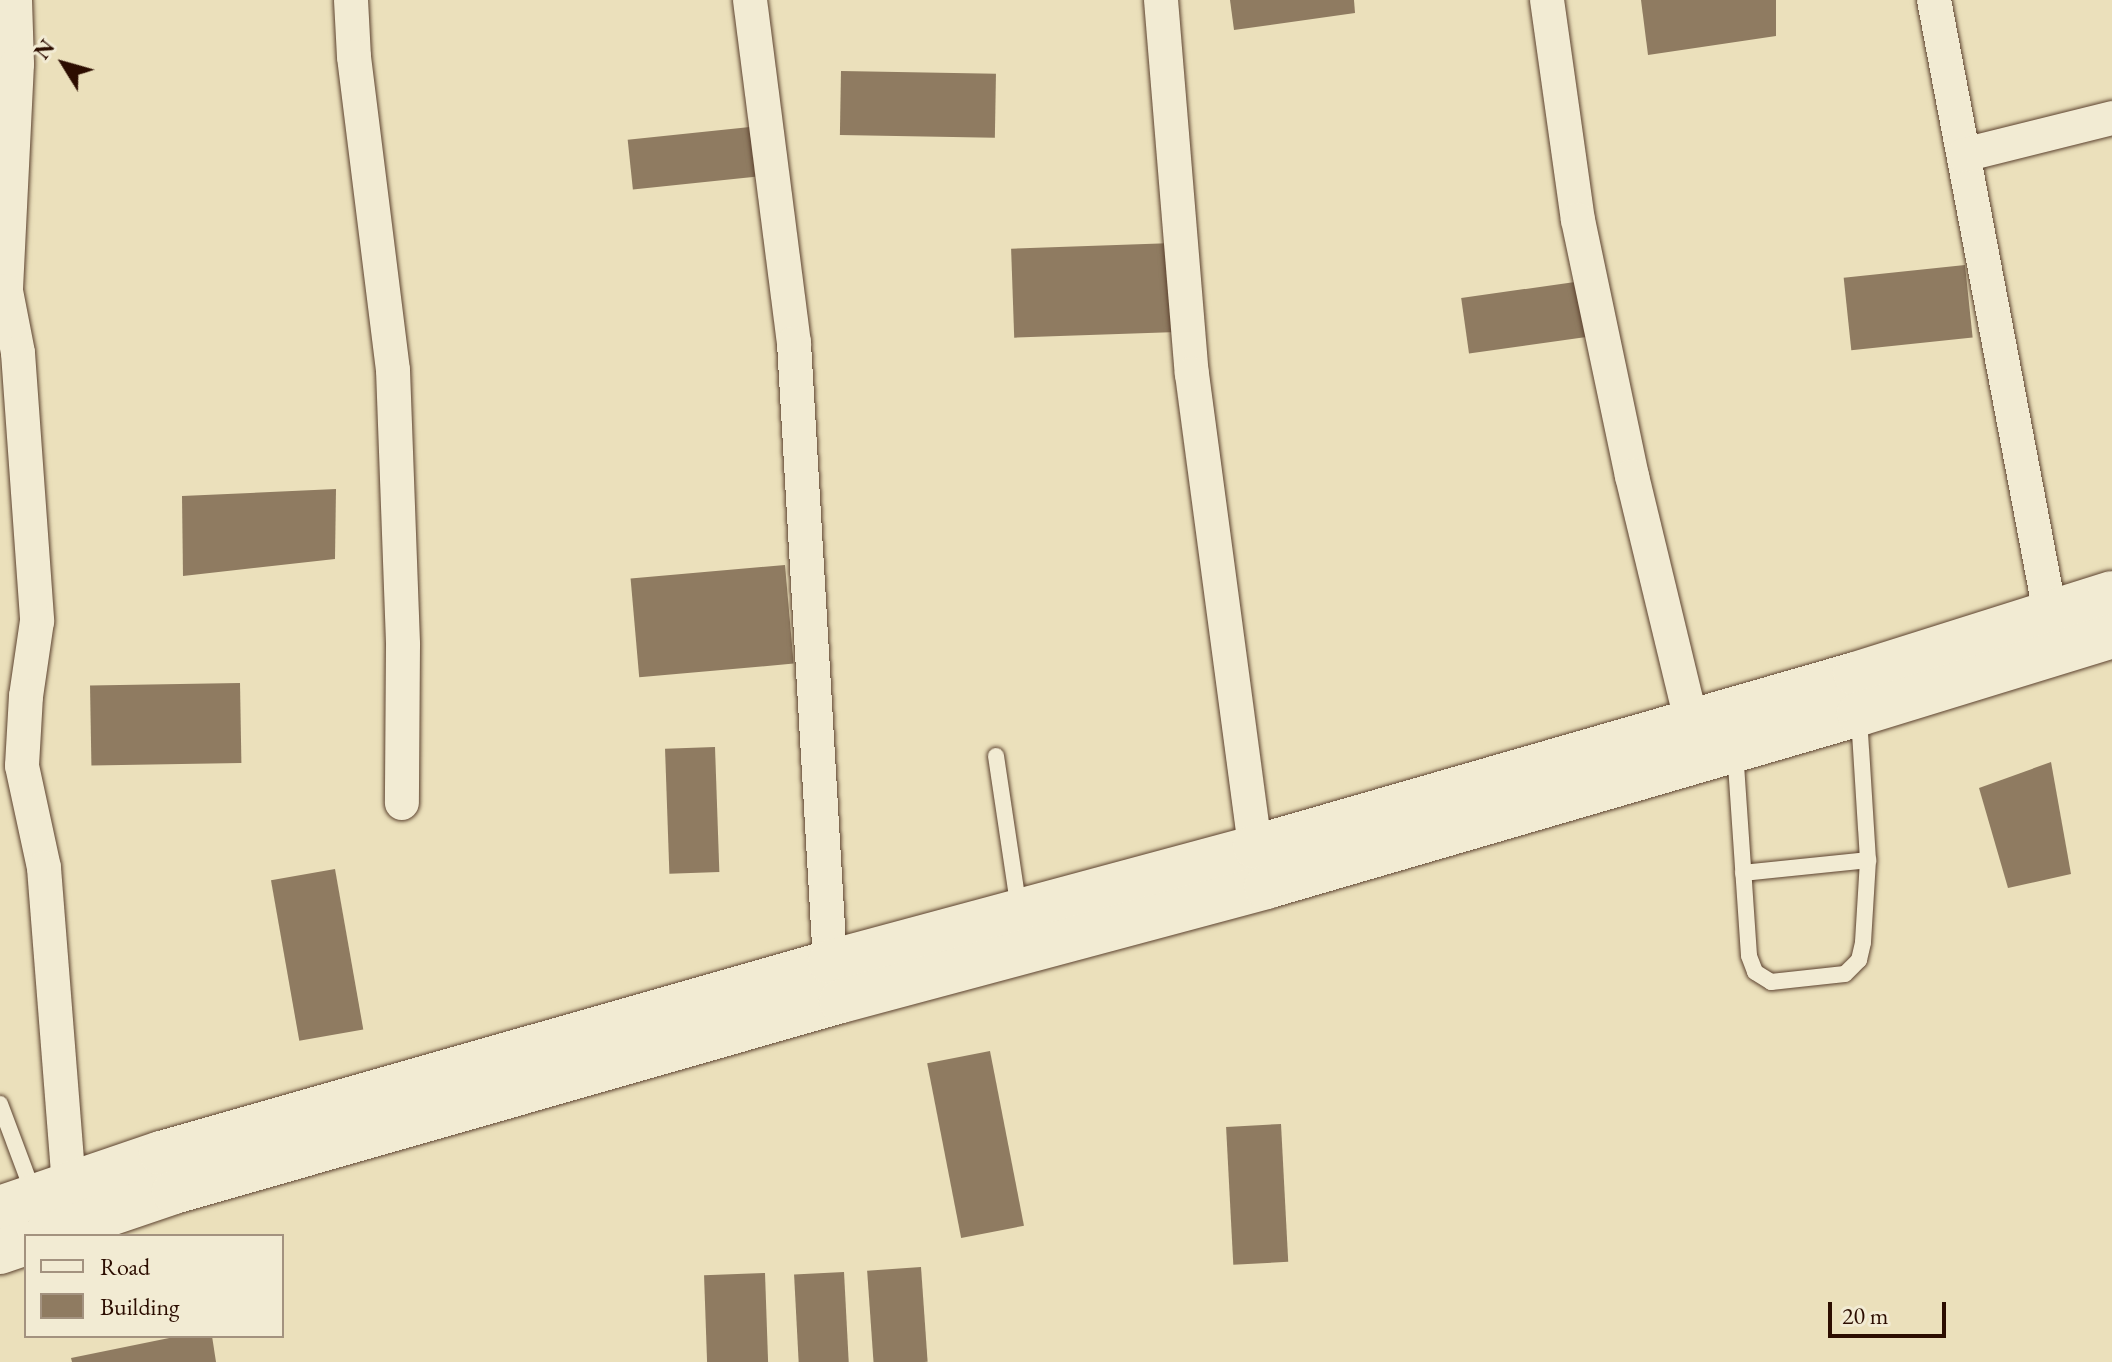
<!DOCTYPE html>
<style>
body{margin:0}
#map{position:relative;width:2112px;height:1362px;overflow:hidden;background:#ebe0bb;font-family:"EB Garamond",serif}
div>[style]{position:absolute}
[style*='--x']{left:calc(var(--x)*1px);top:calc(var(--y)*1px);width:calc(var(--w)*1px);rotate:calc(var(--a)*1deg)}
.building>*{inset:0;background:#8f7b61;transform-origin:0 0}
.roads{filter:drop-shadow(0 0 2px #5c422f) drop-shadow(0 0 2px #5c422f)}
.lane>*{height:16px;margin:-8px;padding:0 8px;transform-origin:8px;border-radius:8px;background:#f2ebd3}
.street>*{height:34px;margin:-17px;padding:0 17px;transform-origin:17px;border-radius:17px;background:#f2ebd3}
.secondary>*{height:44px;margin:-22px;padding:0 22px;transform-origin:22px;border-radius:22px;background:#f2ebd3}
span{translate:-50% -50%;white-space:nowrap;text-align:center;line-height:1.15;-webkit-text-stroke:8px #f2ebd3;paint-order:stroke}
.legend{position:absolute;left:24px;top:1234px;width:260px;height:104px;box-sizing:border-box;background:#f2ebd3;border:2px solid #a3927f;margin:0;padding:10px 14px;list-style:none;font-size:24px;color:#2c0d00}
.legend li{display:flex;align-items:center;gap:16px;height:40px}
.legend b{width:40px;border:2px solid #a3927f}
.north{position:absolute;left:24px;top:24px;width:80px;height:80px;-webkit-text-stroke:6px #f2ebd3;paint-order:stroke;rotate:307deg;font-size:22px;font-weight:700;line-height:32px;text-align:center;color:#2c0d00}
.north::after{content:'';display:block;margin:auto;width:28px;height:36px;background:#2c0d00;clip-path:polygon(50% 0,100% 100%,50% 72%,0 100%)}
.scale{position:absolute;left:1828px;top:1302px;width:118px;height:36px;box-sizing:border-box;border:4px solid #2c0d00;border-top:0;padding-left:10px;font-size:24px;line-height:28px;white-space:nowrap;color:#2c0d00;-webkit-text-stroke:6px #f2ebd3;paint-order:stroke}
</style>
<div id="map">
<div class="building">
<div style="clip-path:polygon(1230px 0,1354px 0,1355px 13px,1234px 30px)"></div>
<div style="clip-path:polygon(1641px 0,1776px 0,1776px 36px,1648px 55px)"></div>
<div style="left:841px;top:71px;width:155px;height:64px;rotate:1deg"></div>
<div style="left:750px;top:127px;width:50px;height:123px;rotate:84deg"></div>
<div style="left:1174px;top:243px;width:89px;height:163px;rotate:88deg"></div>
<div style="left:1965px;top:265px;width:73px;height:122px;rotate:84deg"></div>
<div style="left:1582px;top:281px;width:56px;height:122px;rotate:82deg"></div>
<div style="clip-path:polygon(336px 489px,335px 559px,183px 576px,182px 496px)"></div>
<div style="left:785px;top:565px;width:99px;height:155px;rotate:85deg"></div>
<div style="left:240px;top:683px;width:80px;height:150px;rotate:89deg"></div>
<div style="left:715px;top:747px;width:125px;height:50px;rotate:88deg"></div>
<div style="clip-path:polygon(2051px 762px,2071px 874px,2008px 888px,1979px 788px)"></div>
<div style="left:335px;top:869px;width:163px;height:65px;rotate:80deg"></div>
<div style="left:990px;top:1051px;width:178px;height:64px;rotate:79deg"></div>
<div style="left:1281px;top:1124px;width:138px;height:55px;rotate:87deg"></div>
<div style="left:921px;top:1267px;width:95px;height:54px;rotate:86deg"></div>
<div style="left:844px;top:1272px;width:90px;height:50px;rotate:87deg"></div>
<div style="left:765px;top:1273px;width:89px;height:61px;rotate:88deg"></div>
<div style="clip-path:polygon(179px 1336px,212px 1336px,216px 1362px,72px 1362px,71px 1358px)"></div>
</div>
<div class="roads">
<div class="lane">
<div style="--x:1735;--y:750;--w:206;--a:86.1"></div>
<div style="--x:1749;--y:956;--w:17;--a:69"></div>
<div style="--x:1755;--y:972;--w:19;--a:32"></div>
<div style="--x:1771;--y:982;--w:74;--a:-6.2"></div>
<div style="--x:1845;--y:974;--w:20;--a:-45"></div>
<div style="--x:1859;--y:960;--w:18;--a:-77"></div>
<div style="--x:1863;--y:942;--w:82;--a:-86.5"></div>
<div style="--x:1868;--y:860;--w:144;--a:-93.6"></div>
<div style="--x:996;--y:756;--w:155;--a:81.5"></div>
<div style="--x:1743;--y:873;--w:126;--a:-5.9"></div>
<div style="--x:0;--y:1104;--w:97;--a:69.5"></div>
</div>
<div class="street">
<div style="--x:15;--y:0;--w:64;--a:88.2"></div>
<div style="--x:17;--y:64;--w:227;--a:92.8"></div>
<div style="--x:6;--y:291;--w:63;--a:79"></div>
<div style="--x:18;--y:353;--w:269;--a:85.9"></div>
<div style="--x:37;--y:621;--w:76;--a:98.3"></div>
<div style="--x:26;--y:696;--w:70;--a:93.3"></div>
<div style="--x:22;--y:766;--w:104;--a:77.8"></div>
<div style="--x:44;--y:868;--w:318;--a:85.5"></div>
<div style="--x:351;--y:0;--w:57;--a:87"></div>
<div style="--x:354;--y:57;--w:315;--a:82.9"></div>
<div style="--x:393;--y:370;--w:275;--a:87.9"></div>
<div style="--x:403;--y:645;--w:158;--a:90.4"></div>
<div style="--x:750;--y:0;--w:346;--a:82.7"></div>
<div style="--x:794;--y:343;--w:620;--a:86.67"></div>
<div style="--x:1161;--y:0;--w:375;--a:85.3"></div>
<div style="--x:1192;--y:374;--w:477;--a:82.4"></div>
<div style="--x:1547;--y:0;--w:222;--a:82"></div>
<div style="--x:1578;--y:220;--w:262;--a:78.1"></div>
<div style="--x:1632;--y:476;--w:251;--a:76.4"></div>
<div style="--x:1934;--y:0;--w:624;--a:79.28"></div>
<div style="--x:1964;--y:155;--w:153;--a:-14"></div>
</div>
<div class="secondary">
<div style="--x:0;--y:1208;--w:170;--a:-18.9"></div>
<div style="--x:161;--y:1153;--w:696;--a:-15.93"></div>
<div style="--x:830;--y:962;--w:440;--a:-15.1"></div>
<div style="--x:1255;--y:847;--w:624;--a:-16.08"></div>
<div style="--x:1855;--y:674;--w:269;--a:-17.5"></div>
<div style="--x:45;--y:1236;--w:136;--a:-18.8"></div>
<div style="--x:174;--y:1192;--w:694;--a:-15.98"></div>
<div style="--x:841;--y:1001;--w:440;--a:-15"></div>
<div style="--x:1266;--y:887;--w:618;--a:-16.26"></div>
<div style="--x:1859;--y:714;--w:265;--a:-17.1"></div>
<div style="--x:0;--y:1252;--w:28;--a:-19"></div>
</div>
</div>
<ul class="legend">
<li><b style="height:10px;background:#f2ebd3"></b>Road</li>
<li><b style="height:22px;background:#8f7b61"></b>Building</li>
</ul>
<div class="north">N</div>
<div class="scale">20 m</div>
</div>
